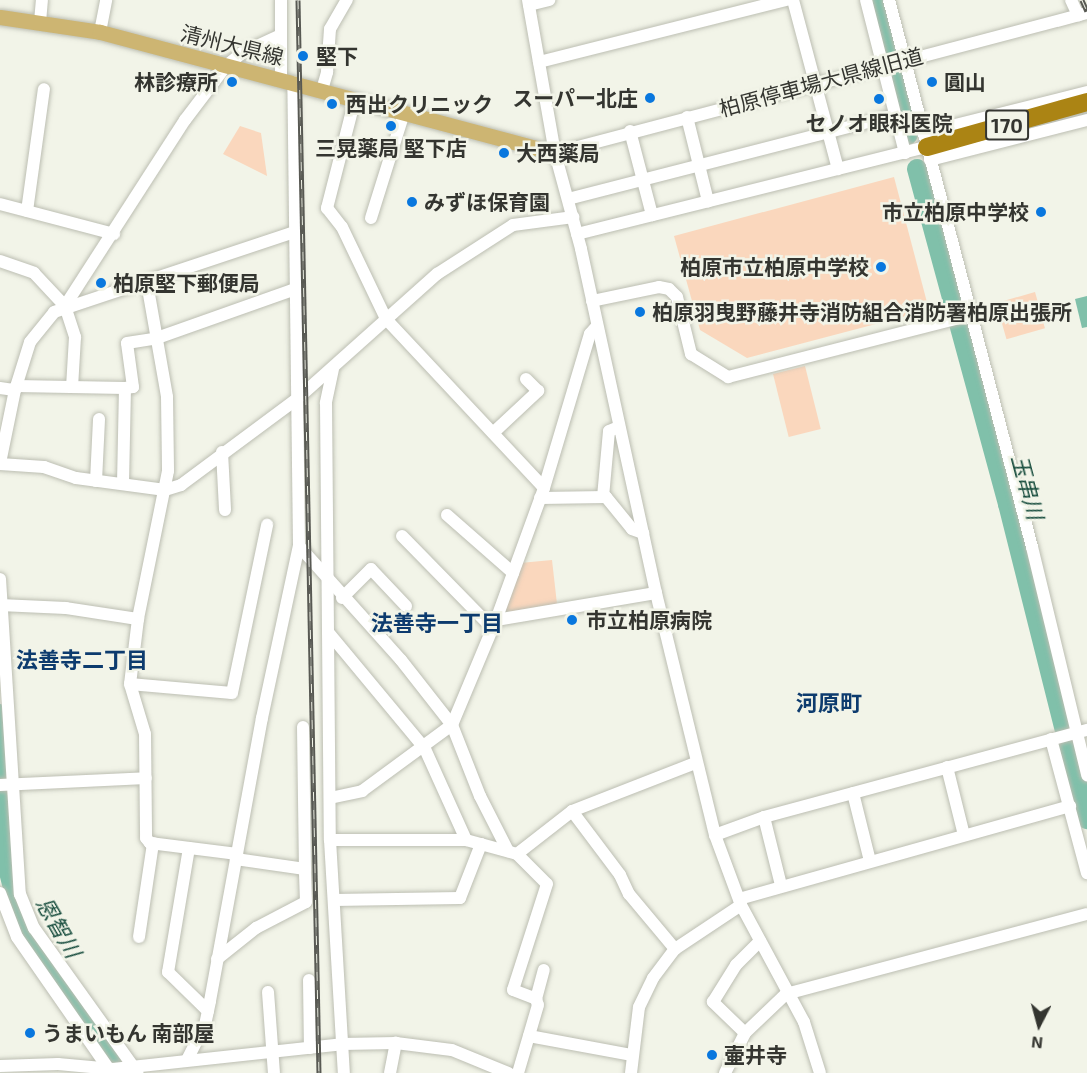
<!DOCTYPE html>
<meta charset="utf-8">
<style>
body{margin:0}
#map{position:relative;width:1087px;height:1073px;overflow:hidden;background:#f2f4e8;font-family:"Exo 2","Noto Sans JP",sans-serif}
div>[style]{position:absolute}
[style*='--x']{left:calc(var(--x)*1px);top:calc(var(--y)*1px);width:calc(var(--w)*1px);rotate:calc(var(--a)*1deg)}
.green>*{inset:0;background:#fad7bd;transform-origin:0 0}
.water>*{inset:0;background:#80c0aa}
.river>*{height:20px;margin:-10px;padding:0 10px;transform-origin:10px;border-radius:10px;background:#80c0aa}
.roads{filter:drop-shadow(0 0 2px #bcbeb2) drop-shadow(0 0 2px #bcbeb2)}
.minor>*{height:12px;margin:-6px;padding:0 6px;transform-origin:6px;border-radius:6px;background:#fff}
.major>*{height:15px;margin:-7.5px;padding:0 7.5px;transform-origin:7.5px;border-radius:7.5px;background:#cdb572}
.highway>*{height:18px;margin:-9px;padding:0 9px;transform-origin:9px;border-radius:9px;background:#ab8414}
.rail>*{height:5px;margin-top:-2.5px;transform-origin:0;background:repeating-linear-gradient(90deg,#f2f4e8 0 9px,#585953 0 18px);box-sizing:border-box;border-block:2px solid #585953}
.dots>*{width:16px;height:16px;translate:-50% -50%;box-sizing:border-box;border:3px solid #f2f4e8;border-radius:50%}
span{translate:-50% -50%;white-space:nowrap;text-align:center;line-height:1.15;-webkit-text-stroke:5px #f2f4e8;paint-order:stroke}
.shield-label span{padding:2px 4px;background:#f2f4e8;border:2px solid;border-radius:4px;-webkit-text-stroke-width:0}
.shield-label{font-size:20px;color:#343530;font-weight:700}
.street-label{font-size:21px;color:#343530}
.poi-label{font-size:21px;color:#343530;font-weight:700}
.left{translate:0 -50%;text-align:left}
.right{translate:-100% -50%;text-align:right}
.water-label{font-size:22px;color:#184d3e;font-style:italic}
.neighbourhood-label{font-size:22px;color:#0d3b6e;font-weight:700}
.north{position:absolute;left:1009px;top:995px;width:60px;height:60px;-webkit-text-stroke:4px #f2f4e8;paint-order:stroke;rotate:186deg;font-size:16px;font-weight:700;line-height:24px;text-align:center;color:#343530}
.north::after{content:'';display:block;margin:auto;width:21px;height:27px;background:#343530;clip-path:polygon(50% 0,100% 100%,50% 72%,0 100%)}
</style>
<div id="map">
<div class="green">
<div style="clip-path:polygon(240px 126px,261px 133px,267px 176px,223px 154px)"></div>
<div style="clip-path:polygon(894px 177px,929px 310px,747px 358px,700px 330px,674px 236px)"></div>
<div style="left:1035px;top:292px;width:15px;height:40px;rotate:74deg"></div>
<div style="left:1040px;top:311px;width:18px;height:40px;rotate:74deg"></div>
<div style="left:805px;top:366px;width:65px;height:33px;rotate:76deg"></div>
<div style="clip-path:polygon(552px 560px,557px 604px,502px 613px,520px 563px)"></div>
</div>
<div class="water">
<div style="clip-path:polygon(1087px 296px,1087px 327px,1082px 328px,1075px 299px)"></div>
</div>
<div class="river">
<div style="--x:878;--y:0;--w:138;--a:77.5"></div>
<div style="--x:917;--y:169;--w:347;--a:74.8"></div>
<div style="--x:1008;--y:504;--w:325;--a:75.9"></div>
<div style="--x:0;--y:714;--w:158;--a:86.7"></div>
<div style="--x:9;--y:872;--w:45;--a:76"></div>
<div style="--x:20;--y:916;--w:188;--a:56.7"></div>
</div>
<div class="roads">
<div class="minor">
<div style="--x:528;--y:0;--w:155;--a:80"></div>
<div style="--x:555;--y:153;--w:99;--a:74.8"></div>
<div style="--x:581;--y:249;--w:352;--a:77.7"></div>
<div style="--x:656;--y:593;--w:249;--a:76.3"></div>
<div style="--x:715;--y:835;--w:75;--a:69.6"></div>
<div style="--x:741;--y:905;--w:133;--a:61.7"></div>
<div style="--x:804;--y:1022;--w:53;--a:72.6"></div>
<div style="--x:793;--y:0;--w:175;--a:75.1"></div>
<div style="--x:866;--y:0;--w:158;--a:75.7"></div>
<div style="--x:889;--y:0;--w:565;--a:75.35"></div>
<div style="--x:1032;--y:547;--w:235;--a:76.4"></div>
<div style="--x:1071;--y:0;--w:17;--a:65"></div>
<div style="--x:529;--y:5;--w:21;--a:-14"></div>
<div style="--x:40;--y:22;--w:22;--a:-85"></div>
<div style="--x:100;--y:32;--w:33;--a:-79"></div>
<div style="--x:539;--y:62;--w:255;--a:-14.1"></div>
<div style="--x:281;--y:80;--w:80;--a:-90"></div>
<div style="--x:322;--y:90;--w:19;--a:-74"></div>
<div style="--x:327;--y:72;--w:43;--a:-86"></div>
<div style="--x:330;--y:29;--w:34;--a:-60"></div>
<div style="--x:355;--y:99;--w:113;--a:104.4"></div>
<div style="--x:327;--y:208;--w:24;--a:52"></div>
<div style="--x:342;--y:227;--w:102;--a:64.4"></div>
<div style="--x:386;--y:319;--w:231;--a:46.9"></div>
<div style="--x:687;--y:117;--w:87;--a:76"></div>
<div style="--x:630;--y:131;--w:87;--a:75.3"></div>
<div style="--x:923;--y:133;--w:169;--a:-14"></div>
<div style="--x:555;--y:153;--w:550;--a:-14.74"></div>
<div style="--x:930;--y:160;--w:162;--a:-14.3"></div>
<div style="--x:568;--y:199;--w:338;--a:-14.4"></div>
<div style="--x:0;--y:204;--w:118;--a:14.7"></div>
<div style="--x:27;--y:211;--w:123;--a:-82.1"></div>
<div style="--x:371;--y:218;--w:110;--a:-72.6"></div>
<div style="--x:577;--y:234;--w:361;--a:-14"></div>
<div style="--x:0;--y:261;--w:36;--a:19"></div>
<div style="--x:34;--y:273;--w:45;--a:46.8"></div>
<div style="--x:65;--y:306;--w:33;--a:72"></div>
<div style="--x:75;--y:337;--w:50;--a:93.4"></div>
<div style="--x:147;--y:283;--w:116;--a:80"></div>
<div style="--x:167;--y:397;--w:74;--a:89.2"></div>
<div style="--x:168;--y:471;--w:151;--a:101.5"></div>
<div style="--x:138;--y:619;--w:65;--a:97"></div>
<div style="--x:130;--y:684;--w:52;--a:73.3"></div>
<div style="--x:145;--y:734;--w:104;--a:89.4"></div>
<div style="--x:146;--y:838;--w:6;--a:51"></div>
<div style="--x:150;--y:843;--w:88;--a:7.2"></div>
<div style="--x:592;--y:301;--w:68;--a:-11.8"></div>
<div style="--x:659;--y:287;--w:10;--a:11"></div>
<div style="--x:669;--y:289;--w:11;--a:45"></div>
<div style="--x:677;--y:297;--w:59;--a:76.2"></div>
<div style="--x:691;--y:354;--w:44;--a:31.9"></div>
<div style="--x:728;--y:377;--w:251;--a:-14.3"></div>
<div style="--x:65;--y:306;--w:221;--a:-57.2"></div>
<div style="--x:185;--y:120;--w:68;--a:-52.8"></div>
<div style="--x:226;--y:66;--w:21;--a:-39"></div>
<div style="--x:242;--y:53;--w:43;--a:-24.8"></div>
<div style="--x:333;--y:369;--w:35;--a:102"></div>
<div style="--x:326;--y:403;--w:437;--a:89.5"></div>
<div style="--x:330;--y:840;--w:233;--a:86.6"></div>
<div style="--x:16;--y:386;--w:109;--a:1.1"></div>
<div style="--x:125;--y:388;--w:96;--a:91.2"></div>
<div style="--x:0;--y:388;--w:15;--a:8"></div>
<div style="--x:125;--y:388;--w:8;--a:-7"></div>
<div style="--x:133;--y:387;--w:44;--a:-97.8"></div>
<div style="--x:127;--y:343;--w:30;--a:-9"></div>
<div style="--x:157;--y:338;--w:146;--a:-19.5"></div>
<div style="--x:493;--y:433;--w:62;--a:-43"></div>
<div style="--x:538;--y:391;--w:17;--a:-135"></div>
<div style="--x:222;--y:452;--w:58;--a:87"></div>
<div style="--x:0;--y:463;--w:75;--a:-78.4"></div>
<div style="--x:15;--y:390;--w:50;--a:-72.6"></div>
<div style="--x:30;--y:342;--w:38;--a:-51"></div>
<div style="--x:54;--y:312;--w:253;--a:-18.4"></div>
<div style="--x:0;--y:464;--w:44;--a:3.9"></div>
<div style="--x:44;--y:467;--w:34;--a:19"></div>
<div style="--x:76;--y:478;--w:90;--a:7.7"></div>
<div style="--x:165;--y:490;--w:17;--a:-17"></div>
<div style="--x:181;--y:485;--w:144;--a:-36.6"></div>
<div style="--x:297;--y:399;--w:188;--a:-41.8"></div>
<div style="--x:437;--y:274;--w:90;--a:-32.8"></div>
<div style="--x:513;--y:225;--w:61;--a:-7.6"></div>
<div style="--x:96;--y:481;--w:62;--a:-87.2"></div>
<div style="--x:603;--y:497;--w:66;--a:-84.8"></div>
<div style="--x:609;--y:431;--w:11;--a:-22"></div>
<div style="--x:540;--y:498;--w:66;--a:-0.9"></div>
<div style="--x:606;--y:497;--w:41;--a:50.9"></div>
<div style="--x:632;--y:529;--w:12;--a:20"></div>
<div style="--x:447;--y:515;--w:88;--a:41.3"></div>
<div style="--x:402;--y:536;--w:130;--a:45.6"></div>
<div style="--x:299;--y:546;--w:153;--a:48.2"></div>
<div style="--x:401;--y:660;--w:83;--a:51.9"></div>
<div style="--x:452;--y:725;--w:76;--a:68.5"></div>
<div style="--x:480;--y:796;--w:62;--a:63"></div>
<div style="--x:0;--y:579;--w:316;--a:86.4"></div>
<div style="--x:20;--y:894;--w:37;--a:68"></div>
<div style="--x:34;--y:928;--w:178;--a:54.4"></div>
<div style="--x:342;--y:598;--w:41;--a:-45"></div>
<div style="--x:371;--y:569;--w:51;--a:46.6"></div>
<div style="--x:0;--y:605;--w:66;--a:2.6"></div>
<div style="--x:66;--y:608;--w:73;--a:8.7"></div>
<div style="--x:496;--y:620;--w:140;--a:-70"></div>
<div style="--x:544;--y:488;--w:161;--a:-73.4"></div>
<div style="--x:590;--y:334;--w:11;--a:-49"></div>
<div style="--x:328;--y:632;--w:152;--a:50.3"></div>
<div style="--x:425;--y:749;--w:100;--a:65.7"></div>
<div style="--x:130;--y:684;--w:102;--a:5"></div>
<div style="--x:232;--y:693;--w:172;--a:-78.2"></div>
<div style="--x:303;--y:727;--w:142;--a:89.2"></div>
<div style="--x:1051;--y:739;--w:139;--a:75"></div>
<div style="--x:947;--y:767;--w:70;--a:76"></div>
<div style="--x:0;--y:785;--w:146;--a:-2.7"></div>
<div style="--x:853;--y:793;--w:70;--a:76"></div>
<div style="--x:330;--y:798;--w:33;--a:-12"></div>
<div style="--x:362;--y:791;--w:112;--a:-36.3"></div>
<div style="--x:452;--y:725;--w:114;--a:-67.3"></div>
<div style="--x:496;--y:620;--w:162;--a:-9.6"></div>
<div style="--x:572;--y:811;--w:80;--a:53.1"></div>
<div style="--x:620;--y:875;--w:21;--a:65"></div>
<div style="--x:629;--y:894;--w:72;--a:50.1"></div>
<div style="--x:764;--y:817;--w:70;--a:76"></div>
<div style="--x:715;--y:835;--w:52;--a:-20.2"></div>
<div style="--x:764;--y:817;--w:335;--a:-15.1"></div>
<div style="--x:330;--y:840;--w:136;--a:0"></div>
<div style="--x:466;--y:840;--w:53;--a:15.4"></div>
<div style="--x:517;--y:854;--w:70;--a:-38"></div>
<div style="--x:572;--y:811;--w:132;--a:-21.3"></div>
<div style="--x:189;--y:848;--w:126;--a:99.6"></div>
<div style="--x:168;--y:972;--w:56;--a:44.3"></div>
<div style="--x:517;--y:854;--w:42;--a:45"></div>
<div style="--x:547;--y:884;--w:111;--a:107.8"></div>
<div style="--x:513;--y:990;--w:25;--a:21"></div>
<div style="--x:536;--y:999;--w:6;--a:72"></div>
<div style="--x:538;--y:1005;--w:71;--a:106.4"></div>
<div style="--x:0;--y:893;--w:47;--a:68.9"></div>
<div style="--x:17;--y:937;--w:165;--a:55.2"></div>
<div style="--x:739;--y:899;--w:344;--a:-15.7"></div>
<div style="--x:334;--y:900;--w:126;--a:-0.9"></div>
<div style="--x:460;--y:898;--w:58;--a:-68.7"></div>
<div style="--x:139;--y:937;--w:95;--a:-81.5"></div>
<div style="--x:217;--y:959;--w:50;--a:-38.5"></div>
<div style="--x:256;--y:928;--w:56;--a:-27.5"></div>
<div style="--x:306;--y:902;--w:33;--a:-92"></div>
<div style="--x:305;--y:869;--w:70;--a:-171.8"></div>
<div style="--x:309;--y:980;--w:68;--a:89.2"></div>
<div style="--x:268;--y:992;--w:81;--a:85.8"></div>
<div style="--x:536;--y:999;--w:30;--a:-75"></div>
<div style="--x:745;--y:1033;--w:45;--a:-135.9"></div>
<div style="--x:713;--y:1002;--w:44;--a:-58.1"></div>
<div style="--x:736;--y:965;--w:34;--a:-45"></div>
<div style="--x:529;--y:1036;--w:105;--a:10.5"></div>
<div style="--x:187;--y:1060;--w:39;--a:-63"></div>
<div style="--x:205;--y:1025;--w:25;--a:-78"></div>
<div style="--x:210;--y:1001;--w:288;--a:-79.6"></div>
<div style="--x:262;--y:718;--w:176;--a:-77.9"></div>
<div style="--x:299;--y:546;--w:464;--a:-90.7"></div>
<div style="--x:0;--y:1066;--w:58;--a:-2"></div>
<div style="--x:58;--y:1064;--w:55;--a:5.2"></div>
<div style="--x:113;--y:1069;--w:230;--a:-6.2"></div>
<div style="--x:342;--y:1044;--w:54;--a:-1.1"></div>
<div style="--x:396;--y:1043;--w:56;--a:7.1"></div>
<div style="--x:452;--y:1050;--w:61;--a:22.3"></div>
<div style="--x:390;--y:1073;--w:31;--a:-79"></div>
<div style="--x:631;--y:1073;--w:66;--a:-83.1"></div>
<div style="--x:639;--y:1007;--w:32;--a:-64"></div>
<div style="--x:653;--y:978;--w:36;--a:-53"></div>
<div style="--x:675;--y:949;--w:79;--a:-33.7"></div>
<div style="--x:725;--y:1073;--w:45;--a:-63.4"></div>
<div style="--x:745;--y:1033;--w:57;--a:-43.6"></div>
<div style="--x:786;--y:994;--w:311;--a:-14.9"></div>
</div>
<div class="major">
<div style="--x:0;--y:17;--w:101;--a:8.5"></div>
<div style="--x:100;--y:32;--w:471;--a:14.9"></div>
</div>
<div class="highway">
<div style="--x:927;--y:147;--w:166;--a:-15.7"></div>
</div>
</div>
<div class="rail">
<div style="--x:298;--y:0;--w:1073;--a:88.88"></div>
<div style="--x:1082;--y:0;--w:12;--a:66"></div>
</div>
<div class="dots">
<div style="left:303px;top:56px;background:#0977de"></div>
<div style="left:232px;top:82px;background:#0977de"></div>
<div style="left:932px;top:82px;background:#0977de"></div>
<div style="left:650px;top:98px;background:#0977de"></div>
<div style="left:879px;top:99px;background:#0977de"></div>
<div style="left:332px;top:104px;background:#0977de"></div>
<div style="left:391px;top:126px;background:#0977de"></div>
<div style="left:504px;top:153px;background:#0977de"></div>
<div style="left:412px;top:202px;background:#0977de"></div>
<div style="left:1041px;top:212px;background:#0977de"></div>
<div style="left:881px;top:267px;background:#0977de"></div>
<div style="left:101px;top:283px;background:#0977de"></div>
<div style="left:640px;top:312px;background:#0977de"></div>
<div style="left:572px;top:620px;background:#0977de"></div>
<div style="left:30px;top:1033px;background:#0977de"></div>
<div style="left:712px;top:1055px;background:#0977de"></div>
</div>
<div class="shield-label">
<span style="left:1007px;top:125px">170</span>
</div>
<div class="street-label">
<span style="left:232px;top:45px;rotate:14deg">清州大県線</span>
<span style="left:821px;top:82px;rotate:-15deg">柏原停車場大県線旧道</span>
</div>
<div class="poi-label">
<span class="left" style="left:316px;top:56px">堅下</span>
<span class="right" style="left:218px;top:82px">林診療所</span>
<span class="left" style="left:944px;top:82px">圓山</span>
<span class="right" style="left:638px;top:98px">スーパー北庄</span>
<span class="left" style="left:346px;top:104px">西出クリニック</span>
<span style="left:879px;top:123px">セノオ眼科医院</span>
<span style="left:391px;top:148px">三晃薬局 堅下店</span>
<span class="left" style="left:516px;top:153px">大西薬局</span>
<span class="left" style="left:424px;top:202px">みずほ保育園</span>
<span class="right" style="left:1029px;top:212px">市立柏原中学校</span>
<span class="right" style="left:869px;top:267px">柏原市立柏原中学校</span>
<span class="left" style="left:113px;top:283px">柏原堅下郵便局</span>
<span class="left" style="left:652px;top:312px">柏原羽曳野藤井寺消防組合消防署柏原出張所</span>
<span class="left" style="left:586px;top:620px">市立柏原病院</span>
<span class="left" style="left:42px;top:1033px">うまいもん 南部屋</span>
<span class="left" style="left:724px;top:1055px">壷井寺</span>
</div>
<div class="water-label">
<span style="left:1028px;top:487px;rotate:75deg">玉串川</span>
<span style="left:59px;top:927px;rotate:60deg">恩智川</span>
</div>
<div class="neighbourhood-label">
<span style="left:437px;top:623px">法善寺一丁目</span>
<span style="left:82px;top:660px">法善寺二丁目</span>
<span style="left:829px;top:703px">河原町</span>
</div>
<div class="north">N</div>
</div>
